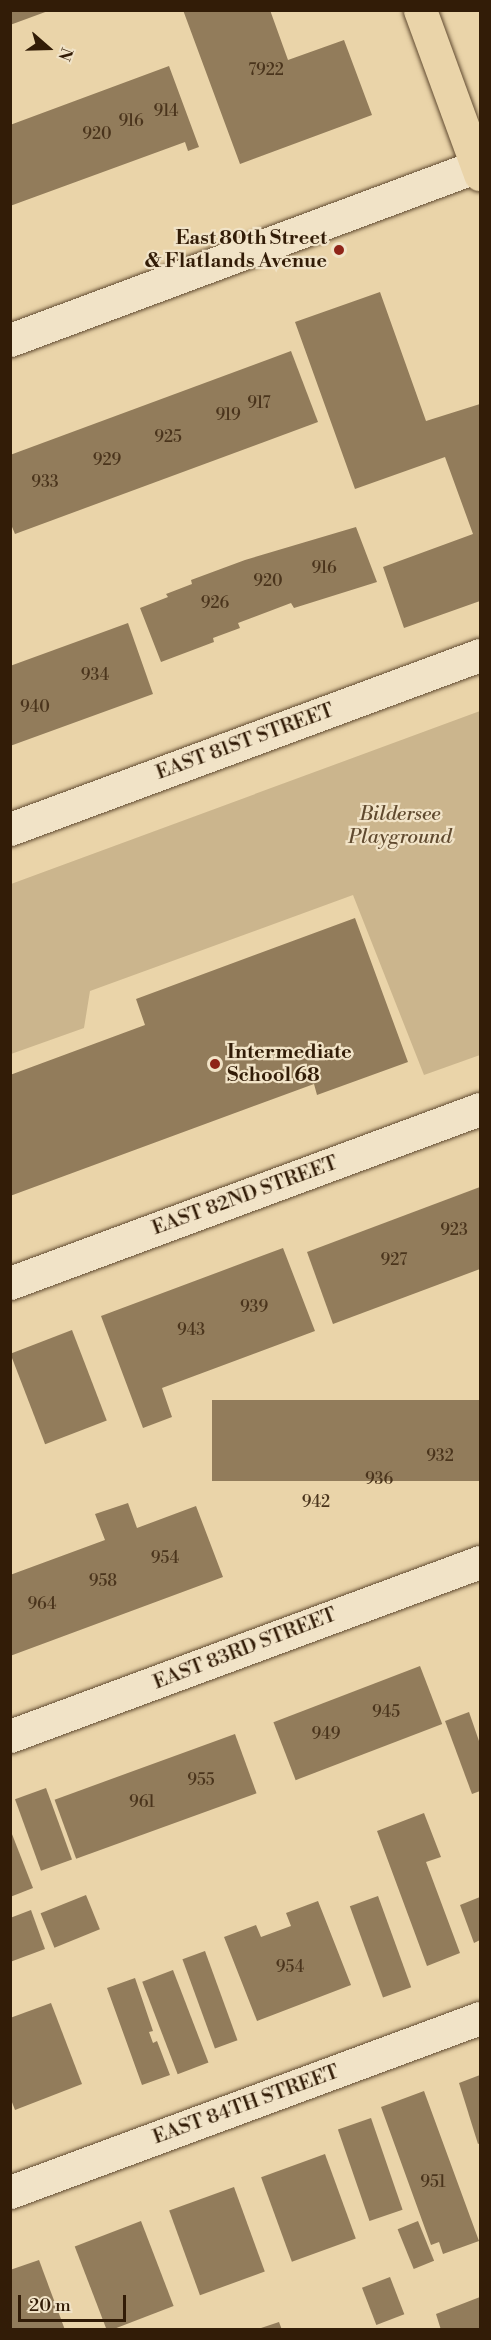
<!DOCTYPE html>
<style>
body{margin:0}
#map{position:relative;width:491px;height:2340px;overflow:hidden;background:#ead4a9;font-family:"Libre Bodoni",serif}
div>[style]{position:absolute}
[style*='--x']{left:calc(var(--x)*1px);top:calc(var(--y)*1px);width:calc(var(--w)*1px);rotate:calc(var(--a)*1deg)}
.green>*{inset:0;background:#cbb58d}
.building>*{inset:0;background:#927c5b;transform-origin:0 0}
.roads{filter:drop-shadow(0 0 2px #604a30) drop-shadow(0 0 2px #604a30)}
.minor>*{height:33px;margin:-16.5px;padding:0 16.5px;transform-origin:16.5px;border-radius:16.5px;background:#f1e3c7}
.major>*{height:33px;margin:-16.5px;padding:0 16.5px;transform-origin:16.5px;border-radius:16.5px;background:#ead4a9}
.dots>*{width:16px;height:16px;translate:-50% -50%;box-sizing:border-box;border:3px solid #f1e3c7;border-radius:50%}
span{translate:-50% -50%;white-space:nowrap;text-align:center;line-height:1.15;-webkit-text-stroke:4.5px #f1e3c7;paint-order:stroke}
.number-label{font-size:16px;color:#4a341c}
.number-label span{-webkit-text-stroke-width:0}
.poi-label{font-size:20px;color:#321c07;font-weight:700}
.right{translate:-100% -50%;text-align:right}
.left{translate:0 -50%;text-align:left}
.street-label{font-size:20px;color:#321c07}
.park-label{font-size:20px;color:#604a2f;font-style:italic}
.frame{position:absolute;inset:0;border:12px solid #321c07;pointer-events:none}
.north{position:absolute;left:18px;top:18px;width:60px;height:60px;-webkit-text-stroke:4px #f1e3c7;paint-order:stroke;rotate:110deg;font-size:16px;font-weight:700;line-height:24px;text-align:center;color:#321c07}
.north::after{content:'';display:block;margin:auto;width:21px;height:27px;background:#321c07;clip-path:polygon(50% 0,100% 100%,50% 72%,0 100%)}
.scale{position:absolute;left:18px;top:2295px;width:108px;height:27px;box-sizing:border-box;border:3px solid #321c07;border-top:0;padding-left:8px;font-size:18px;line-height:21px;white-space:nowrap;color:#321c07;-webkit-text-stroke:4px #f1e3c7;paint-order:stroke}
</style>
<div id="map">
<div class="green">
<div style="clip-path:polygon(480px 711px,480px 1055px,424px 1075px,353px 895px,90px 991px,84px 1028px,11px 1054px,11px 884px)"></div>
</div>
<div class="building">
<div style="clip-path:polygon(10px 10px,48px 10px,48px 11px,10px 25px)"></div>
<div style="clip-path:polygon(183px 10px,270px 10px,288px 60px,344px 40px,372px 115px,240px 164px)"></div>
<div style="clip-path:polygon(169px 66px,199px 147px,188px 151px,185px 142px,10px 206px,10px 125px)"></div>
<div style="clip-path:polygon(380px 292px,426px 421px,480px 404px,480px 601px,404px 628px,383px 567px,473px 534px,445px 457px,355px 489px,295px 322px)"></div>
<div style="clip-path:polygon(291px 351px,318px 422px,15px 534px,10px 522px,10px 455px)"></div>
<div style="clip-path:polygon(356px 527px,377px 582px,294px 608px,291px 603px,238px 623px,240px 628px,213px 638px,214px 642px,161px 662px,140px 608px,168px 597px,166px 594px,192px 584px,191px 580px,245px 560px)"></div>
<div style="clip-path:polygon(128px 623px,153px 694px,10px 746px,10px 666px)"></div>
<div style="clip-path:polygon(355px 918px,408px 1062px,317px 1095px,314px 1084px,10px 1196px,10px 1075px,145px 1025px,136px 999px)"></div>
<div style="clip-path:polygon(480px 1187px,480px 1269px,333px 1324px,307px 1252px)"></div>
<div style="clip-path:polygon(283px 1248px,315px 1331px,162px 1388px,172px 1417px,143px 1428px,101px 1316px)"></div>
<div style="left:72px;top:1330px;width:97px;height:66px;rotate:69deg"></div>
<div style="left:480px;top:1400px;width:81px;height:268px;rotate:90deg"></div>
<div style="clip-path:polygon(128px 1503px,137px 1528px,196px 1506px,223px 1577px,10px 1656px,10px 1575px,105px 1540px,95px 1514px)"></div>
<div style="left:420px;top:1666px;width:62px;height:157px;rotate:69deg"></div>
<div style="clip-path:polygon(469px 1712px,480px 1744px,480px 1791px,472px 1794px,445px 1721px)"></div>
<div style="left:235px;top:1734px;width:63px;height:192px;rotate:70deg"></div>
<div style="left:46px;top:1788px;width:76px;height:33px;rotate:70deg"></div>
<div style="clip-path:polygon(424px 1813px,441px 1857px,426px 1862px,460px 1953px,427px 1966px,377px 1831px)"></div>
<div style="clip-path:polygon(10px 1829px,33px 1888px,10px 1897px)"></div>
<div style="left:86px;top:1895px;width:37px;height:49px;rotate:68deg"></div>
<div style="left:378px;top:1896px;width:97px;height:30px;rotate:70deg"></div>
<div style="clip-path:polygon(480px 1897px,480px 1940px,474px 1943px,460px 1905px)"></div>
<div style="clip-path:polygon(318px 1901px,351px 1985px,257px 2021px,224px 1937px,256px 1925px,261px 1937px,291px 1926px,286px 1913px)"></div>
<div style="clip-path:polygon(31px 1910px,45px 1949px,10px 1962px,10px 1918px)"></div>
<div style="left:205px;top:1951px;width:95px;height:24px;rotate:70deg"></div>
<div style="left:173px;top:1970px;width:99px;height:33px;rotate:69deg"></div>
<div style="clip-path:polygon(135px 1978px,153px 2031px,149px 2032px,153px 2043px,157px 2041px,170px 2075px,142px 2085px,107px 1988px)"></div>
<div style="clip-path:polygon(51px 2003px,82px 2084px,15px 2110px,10px 2097px,10px 2018px)"></div>
<div style="clip-path:polygon(480px 2075px,480px 2143px,478px 2144px,459px 2083px)"></div>
<div style="clip-path:polygon(424px 2091px,479px 2241px,443px 2254px,439px 2242px,431px 2245px,381px 2107px)"></div>
<div style="left:371px;top:2118px;width:97px;height:35px;rotate:71deg"></div>
<div style="left:325px;top:2154px;width:90px;height:68px;rotate:70deg"></div>
<div style="left:234px;top:2187px;width:90px;height:69px;rotate:70deg"></div>
<div style="left:141px;top:2221px;width:91px;height:71px;rotate:69deg"></div>
<div style="left:418px;top:2221px;width:43px;height:22px;rotate:68deg"></div>
<div style="clip-path:polygon(39px 2260px,65px 2330px,10px 2330px,10px 2270px)"></div>
<div style="left:390px;top:2277px;width:40px;height:30px;rotate:69deg"></div>
<div style="clip-path:polygon(480px 2297px,480px 2330px,441px 2330px,436px 2314px)"></div>
<div style="clip-path:polygon(279px 2322px,282px 2330px,258px 2330px,258px 2329px)"></div>
</div>
<div class="roads">
<div class="minor">
<div style="--x:10;--y:340;--w:502;--a:-20.42"></div>
<div style="--x:10;--y:829;--w:501;--a:-20.32"></div>
<div style="--x:10;--y:1283;--w:501;--a:-20.32"></div>
<div style="--x:10;--y:1736;--w:501;--a:-20.32"></div>
<div style="--x:10;--y:2192;--w:501;--a:-20.32"></div>
</div>
<div class="major">
<div style="--x:420;--y:10;--w:175;--a:69.9"></div>
</div>
</div>
<div class="dots">
<div style="left:339px;top:250px;background:#8f2418"></div>
<div style="left:215px;top:1064px;background:#8f2418"></div>
</div>
<div class="number-label">
<span style="left:266px;top:70px">7922</span>
<span style="left:166px;top:111px">914</span>
<span style="left:131px;top:121px">916</span>
<span style="left:97px;top:134px">920</span>
<span style="left:259px;top:403px">917</span>
<span style="left:228px;top:415px">919</span>
<span style="left:168px;top:437px">925</span>
<span style="left:107px;top:460px">929</span>
<span style="left:45px;top:482px">933</span>
<span style="left:324px;top:568px">916</span>
<span style="left:268px;top:581px">920</span>
<span style="left:215px;top:603px">926</span>
<span style="left:95px;top:675px">934</span>
<span style="left:35px;top:707px">940</span>
<span style="left:454px;top:1230px">923</span>
<span style="left:394px;top:1260px">927</span>
<span style="left:254px;top:1307px">939</span>
<span style="left:191px;top:1330px">943</span>
<span style="left:440px;top:1456px">932</span>
<span style="left:379px;top:1479px">936</span>
<span style="left:316px;top:1502px">942</span>
<span style="left:165px;top:1558px">954</span>
<span style="left:103px;top:1581px">958</span>
<span style="left:42px;top:1604px">964</span>
<span style="left:386px;top:1712px">945</span>
<span style="left:326px;top:1734px">949</span>
<span style="left:201px;top:1780px">955</span>
<span style="left:142px;top:1802px">961</span>
<span style="left:290px;top:1967px">954</span>
<span style="left:433px;top:2182px">951</span>
</div>
<div class="poi-label">
<span class="right" style="left:327px;top:250px">East 80th Street<br>&amp; Flatlands Avenue</span>
<span class="left" style="left:227px;top:1064px">Intermediate<br>School 68</span>
</div>
<div class="street-label">
<span style="left:245px;top:742px;rotate:-20deg">EAST 81ST STREET</span>
<span style="left:245px;top:1196px;rotate:-20deg">EAST 82ND STREET</span>
<span style="left:245px;top:1649px;rotate:-21deg">EAST 83RD STREET</span>
<span style="left:246px;top:2105px;rotate:-20deg">EAST 84TH STREET</span>
</div>
<div class="park-label">
<span style="left:400px;top:826px">Bildersee<br>Playground</span>
</div>
<div class="frame"></div>
<div class="north">N</div>
<div class="scale">20 m</div>
</div>
